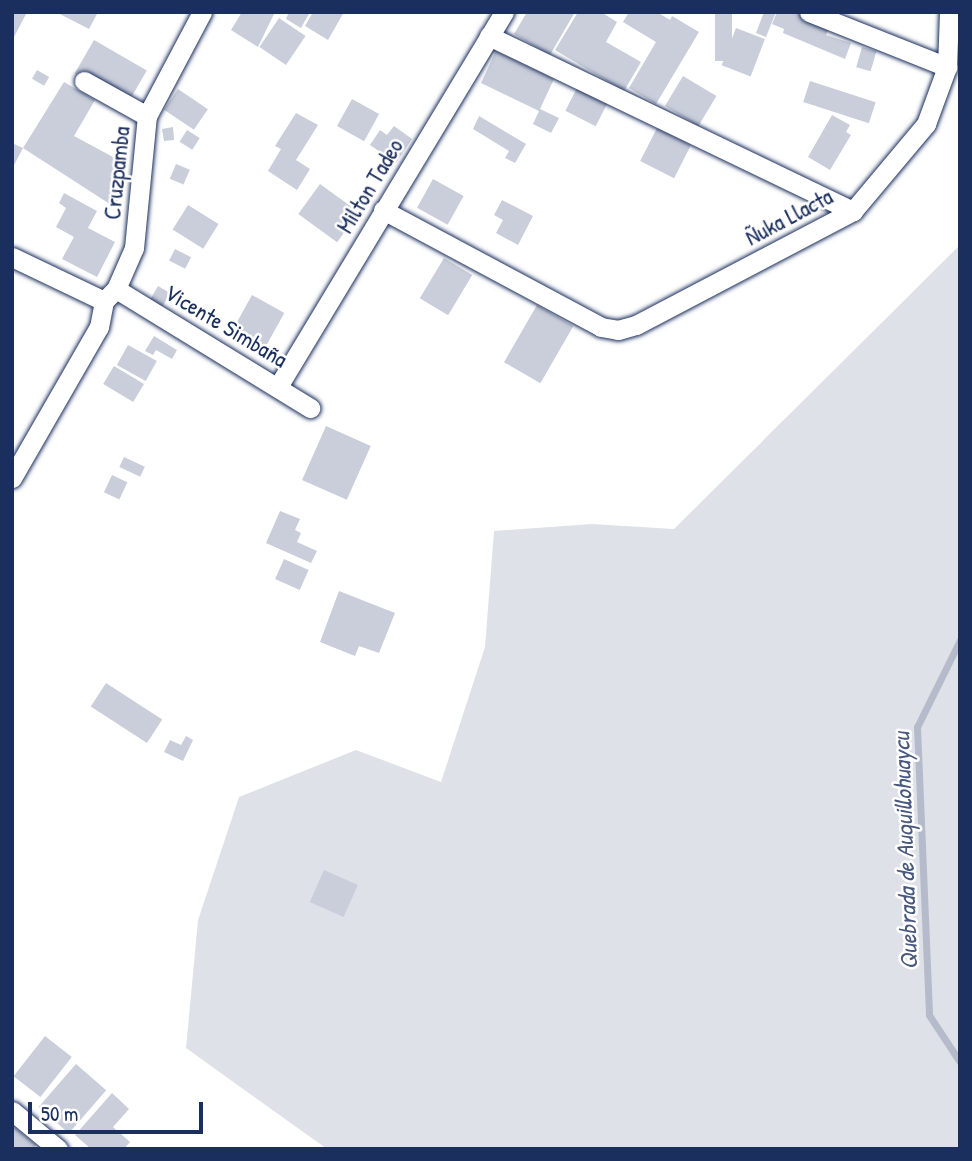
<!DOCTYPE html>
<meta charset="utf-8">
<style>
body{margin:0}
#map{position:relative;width:972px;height:1161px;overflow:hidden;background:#fff;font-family:"Patrick Hand",sans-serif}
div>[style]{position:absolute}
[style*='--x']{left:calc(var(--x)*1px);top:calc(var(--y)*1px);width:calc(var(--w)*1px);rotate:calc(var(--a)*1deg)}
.green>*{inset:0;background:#dee1e7}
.stream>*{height:7px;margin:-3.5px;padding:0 3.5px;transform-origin:3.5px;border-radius:3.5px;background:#b5bbca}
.building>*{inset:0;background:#caceda;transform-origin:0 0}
.roads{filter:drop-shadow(0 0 2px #1b2f5e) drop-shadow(0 0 2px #1b2f5e)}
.street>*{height:19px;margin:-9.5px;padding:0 9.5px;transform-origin:9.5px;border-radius:9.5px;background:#fff}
span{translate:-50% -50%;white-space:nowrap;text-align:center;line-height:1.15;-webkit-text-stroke:5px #fff;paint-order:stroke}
.street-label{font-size:23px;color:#1b2f5e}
.water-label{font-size:24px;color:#49597e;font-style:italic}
.frame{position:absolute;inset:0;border:14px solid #1b2f5e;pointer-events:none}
.scale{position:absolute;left:28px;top:1102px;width:175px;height:32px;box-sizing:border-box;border:4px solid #1b2f5e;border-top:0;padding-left:9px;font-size:21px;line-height:24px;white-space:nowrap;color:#1b2f5e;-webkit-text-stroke:5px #fff;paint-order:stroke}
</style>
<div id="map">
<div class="green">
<div style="clip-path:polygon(960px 245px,960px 1149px,327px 1149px,186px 1048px,198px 920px,239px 797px,356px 750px,441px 782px,485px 647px,494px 531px,592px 524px,674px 529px)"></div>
</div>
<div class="stream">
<div style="--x:960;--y:640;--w:97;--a:116.3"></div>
<div style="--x:917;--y:727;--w:288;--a:87.6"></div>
<div style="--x:929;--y:1015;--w:56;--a:56.6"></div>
</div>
<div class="building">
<div style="clip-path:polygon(12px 12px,27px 12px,12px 41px)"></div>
<div style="clip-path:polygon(56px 12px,98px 12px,89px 29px)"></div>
<div style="clip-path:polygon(242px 12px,274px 14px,258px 47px,231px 30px)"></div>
<div style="clip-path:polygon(289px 12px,310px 12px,301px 28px,286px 19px)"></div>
<div style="clip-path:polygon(313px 12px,344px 12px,328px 40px,305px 26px)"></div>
<div style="clip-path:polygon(527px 12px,575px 12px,550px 55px,514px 34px)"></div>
<div style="clip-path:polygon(578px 12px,601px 12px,617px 22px,606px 42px,641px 62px,624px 91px,555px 50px)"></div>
<div style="clip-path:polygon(629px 12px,657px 12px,670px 20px,672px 16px,699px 32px,656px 104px,629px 88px,656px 42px,623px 22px)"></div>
<div style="left:715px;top:12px;width:17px;height:49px"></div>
<div style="clip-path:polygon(764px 12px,776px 12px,766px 37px,756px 33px)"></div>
<div style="clip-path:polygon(777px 12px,793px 12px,830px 26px,826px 35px,851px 43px,845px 59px,783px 33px,784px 29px,772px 24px)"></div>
<div style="left:279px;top:18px;width:32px;height:35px;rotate:34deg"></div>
<div style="left:736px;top:28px;width:31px;height:40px;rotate:21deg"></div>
<div style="left:94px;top:40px;width:61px;height:39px;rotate:30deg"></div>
<div style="left:862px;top:47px;width:15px;height:21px;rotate:16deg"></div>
<div style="clip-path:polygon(496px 51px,554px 79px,540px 109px,559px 118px,551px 133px,533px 124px,539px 111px,481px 83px)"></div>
<div style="left:37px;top:70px;width:14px;height:10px;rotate:30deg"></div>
<div style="left:683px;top:76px;width:39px;height:35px;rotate:31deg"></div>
<div style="left:810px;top:81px;width:69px;height:22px;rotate:18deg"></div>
<div style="clip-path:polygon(64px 82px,95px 100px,74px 136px,126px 164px,116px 208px,23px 148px)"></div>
<div style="left:579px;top:84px;width:34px;height:30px;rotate:27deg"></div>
<div style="left:178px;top:89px;width:36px;height:25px;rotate:34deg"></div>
<div style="left:352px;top:99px;width:31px;height:31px;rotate:29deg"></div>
<div style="clip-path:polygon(296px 113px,318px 125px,296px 160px,310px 169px,297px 190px,268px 171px,281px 149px,275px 146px)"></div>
<div style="clip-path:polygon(832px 115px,850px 125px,846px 132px,851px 135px,830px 170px,808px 157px)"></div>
<div style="clip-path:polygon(479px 116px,526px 144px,515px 163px,505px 158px,509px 151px,473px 129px)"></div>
<div style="clip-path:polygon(394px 126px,412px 139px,396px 163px,370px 145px,380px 130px,387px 135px)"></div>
<div style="clip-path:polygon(173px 127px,174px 140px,164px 141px,162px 129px)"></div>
<div style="left:657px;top:128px;width:38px;height:37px;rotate:27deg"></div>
<div style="left:187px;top:130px;width:15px;height:14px;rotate:32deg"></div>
<div style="clip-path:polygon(12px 143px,23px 148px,12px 169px)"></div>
<div style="left:176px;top:164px;width:15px;height:16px;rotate:23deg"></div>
<div style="left:433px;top:179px;width:35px;height:33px;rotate:29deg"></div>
<div style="left:320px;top:184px;width:48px;height:37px;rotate:36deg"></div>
<div style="clip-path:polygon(64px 193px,97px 211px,88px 228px,115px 242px,97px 277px,62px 259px,74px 237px,56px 227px,66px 208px,59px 203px)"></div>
<div style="clip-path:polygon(502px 200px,533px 216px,518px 245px,496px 233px,503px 220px,494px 215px)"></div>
<div style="left:188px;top:205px;width:36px;height:29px;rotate:32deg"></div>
<div style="left:175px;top:249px;width:18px;height:13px;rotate:27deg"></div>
<div style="left:444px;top:258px;width:33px;height:47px;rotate:31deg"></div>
<div style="left:158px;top:286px;width:14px;height:17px;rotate:30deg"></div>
<div style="left:252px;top:295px;width:37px;height:43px;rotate:29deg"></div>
<div style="left:537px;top:305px;width:42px;height:66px;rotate:30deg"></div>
<div style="clip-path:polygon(154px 336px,177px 350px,172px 359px,156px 350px,153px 355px,145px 351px)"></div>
<div style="left:128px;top:345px;width:33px;height:23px;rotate:29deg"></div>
<div style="left:114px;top:366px;width:35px;height:21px;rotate:31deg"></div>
<div style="left:326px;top:426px;width:49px;height:59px;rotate:24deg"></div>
<div style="left:124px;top:457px;width:23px;height:11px;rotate:25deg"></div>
<div style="left:112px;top:475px;width:17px;height:19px;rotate:25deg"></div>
<div style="clip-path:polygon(280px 511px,300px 519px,295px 530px,301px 533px,297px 542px,317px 551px,311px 563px,266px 543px)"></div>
<div style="left:284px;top:559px;width:27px;height:22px;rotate:24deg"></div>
<div style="clip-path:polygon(339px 591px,395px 613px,379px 653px,359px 646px,355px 656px,320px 642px)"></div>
<div style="left:106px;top:683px;width:67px;height:28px;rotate:33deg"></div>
<div style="clip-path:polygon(186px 736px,193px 740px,183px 761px,164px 752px,170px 740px,181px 745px)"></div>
<div style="left:324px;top:870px;width:37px;height:35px;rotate:24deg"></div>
<div style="left:45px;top:1036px;width:34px;height:51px;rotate:38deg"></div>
<div style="left:76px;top:1064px;width:40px;height:57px;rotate:41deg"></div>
<div style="clip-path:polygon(112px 1093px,129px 1109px,113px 1127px,130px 1142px,124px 1149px,91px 1149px,75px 1135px)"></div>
<div style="clip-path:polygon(12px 1125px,36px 1145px,33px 1149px,12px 1149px)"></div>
</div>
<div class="roads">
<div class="street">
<div style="--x:809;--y:12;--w:149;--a:21.7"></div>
<div style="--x:489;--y:36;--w:404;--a:25.7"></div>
<div style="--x:84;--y:81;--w:72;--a:29.1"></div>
<div style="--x:383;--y:210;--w:247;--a:28.2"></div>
<div style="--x:601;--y:327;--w:17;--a:10"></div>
<div style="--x:618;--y:330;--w:19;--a:-16"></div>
<div style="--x:636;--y:325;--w:245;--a:-27.7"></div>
<div style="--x:853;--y:211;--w:114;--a:-50"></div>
<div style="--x:926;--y:124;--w:61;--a:-69.8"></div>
<div style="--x:947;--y:67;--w:55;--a:-87.9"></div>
<div style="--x:12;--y:257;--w:102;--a:25.6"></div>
<div style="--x:116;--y:289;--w:228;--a:31.5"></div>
<div style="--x:104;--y:301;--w:17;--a:-45"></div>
<div style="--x:116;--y:289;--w:45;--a:-66.3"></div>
<div style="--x:134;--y:248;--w:133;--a:-84.4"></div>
<div style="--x:147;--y:116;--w:118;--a:-62.1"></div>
<div style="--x:279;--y:385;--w:436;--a:-58.9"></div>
<div style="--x:12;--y:478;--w:174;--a:-60.1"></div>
<div style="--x:99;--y:327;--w:26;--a:-79"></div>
<div style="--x:12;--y:1111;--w:60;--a:39.6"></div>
</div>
</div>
<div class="street-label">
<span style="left:117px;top:173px;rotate:-84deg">Cruzpamba</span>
<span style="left:370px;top:186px;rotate:-59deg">Milton Tadeo</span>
<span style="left:789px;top:217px;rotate:-28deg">Ñuka Llacta</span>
<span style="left:226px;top:326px;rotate:31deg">Vicente Simbaña</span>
</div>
<div class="water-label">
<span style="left:905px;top:851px;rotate:-92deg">Quebrada de Auquillohuaycu</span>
</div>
<div class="frame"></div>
<div class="scale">50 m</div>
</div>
